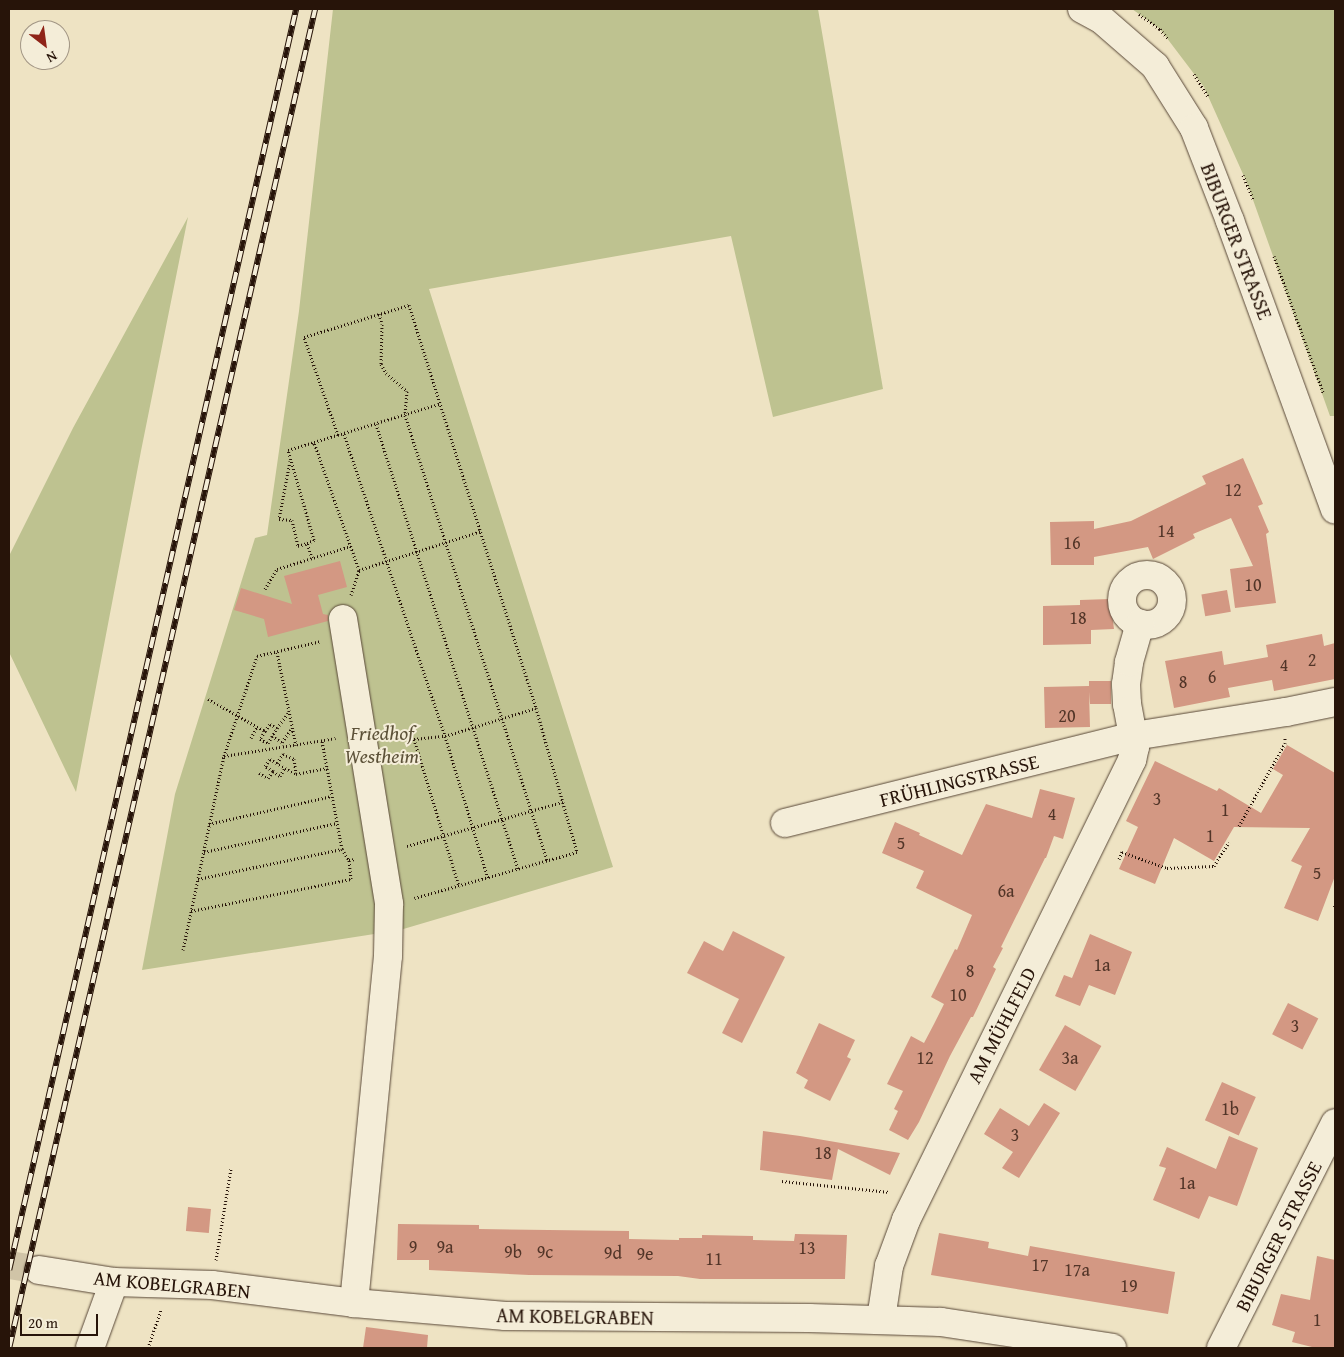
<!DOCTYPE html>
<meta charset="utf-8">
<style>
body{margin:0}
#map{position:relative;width:1344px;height:1357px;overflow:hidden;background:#eee3c3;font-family:"Gentium Book Plus",serif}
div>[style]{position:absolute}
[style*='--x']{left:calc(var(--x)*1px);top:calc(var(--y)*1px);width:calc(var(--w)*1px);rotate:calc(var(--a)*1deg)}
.green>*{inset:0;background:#bec290}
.building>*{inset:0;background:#d39883;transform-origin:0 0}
.minor-tunnel>*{height:28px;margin-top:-14px;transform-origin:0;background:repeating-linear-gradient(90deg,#d0c4a7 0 28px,transparent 0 42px)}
.path>*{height:3px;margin-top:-1.5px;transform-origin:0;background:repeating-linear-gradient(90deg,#271409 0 1px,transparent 0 3.5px)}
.roads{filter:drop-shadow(0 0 1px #594838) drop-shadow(0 0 1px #594838)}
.minor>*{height:28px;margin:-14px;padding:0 14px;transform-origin:14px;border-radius:14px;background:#f4edd8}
.minor>.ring{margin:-14px;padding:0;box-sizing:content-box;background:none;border:28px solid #f4edd8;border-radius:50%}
.rail>*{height:5.5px;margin-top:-2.75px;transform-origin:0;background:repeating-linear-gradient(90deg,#f4edd8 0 11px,#271409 0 22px);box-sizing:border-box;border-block:1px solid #271409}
span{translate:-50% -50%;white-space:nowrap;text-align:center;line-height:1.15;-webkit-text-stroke:4px #f4edd8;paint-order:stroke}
.number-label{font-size:18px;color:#523528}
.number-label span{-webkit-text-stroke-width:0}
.street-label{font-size:20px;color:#271409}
.park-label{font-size:20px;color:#5c5138;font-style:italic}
.frame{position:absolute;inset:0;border:10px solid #271409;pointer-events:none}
.north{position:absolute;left:20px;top:20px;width:50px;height:50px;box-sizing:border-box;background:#f4edd8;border:1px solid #a29685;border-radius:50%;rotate:150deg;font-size:14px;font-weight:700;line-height:20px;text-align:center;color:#271409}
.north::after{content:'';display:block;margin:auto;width:18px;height:22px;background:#8f2418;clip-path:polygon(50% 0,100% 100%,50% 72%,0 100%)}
.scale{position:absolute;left:20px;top:1314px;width:78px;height:22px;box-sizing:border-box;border:2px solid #271409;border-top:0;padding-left:6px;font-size:15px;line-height:18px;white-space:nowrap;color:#271409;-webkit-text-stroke:4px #f4edd8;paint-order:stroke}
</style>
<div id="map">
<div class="green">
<div style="clip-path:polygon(333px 9px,818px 9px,883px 389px,773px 417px,731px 236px,429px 289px,613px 867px,400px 930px,142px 970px,175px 794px,255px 538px,267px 535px,299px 311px)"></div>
<div style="clip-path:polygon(1132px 9px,1335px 9px,1335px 416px,1330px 416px,1247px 183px,1204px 87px,1160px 29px)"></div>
<div style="clip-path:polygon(188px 217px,141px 451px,76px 792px,9px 652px,9px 556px,73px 428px)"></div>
</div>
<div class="building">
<div style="clip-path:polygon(1243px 458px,1263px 504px,1258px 506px,1269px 532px,1266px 534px,1276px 603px,1235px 608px,1230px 569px,1253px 566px,1231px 518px,1193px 534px,1195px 538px,1153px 559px,1148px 547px,1094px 557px,1094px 565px,1051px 565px,1050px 522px,1094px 521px,1094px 529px,1131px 521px,1206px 484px,1202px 476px)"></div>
<div style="clip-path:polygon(340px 561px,347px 587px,318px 595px,323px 614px,328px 615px,328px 621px,268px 637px,264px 619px,234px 610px,241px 588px,292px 604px,284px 576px)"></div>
<div style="left:1227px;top:590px;width:22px;height:26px;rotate:80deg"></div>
<div style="clip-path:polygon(1110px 599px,1114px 629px,1091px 630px,1091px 644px,1043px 645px,1043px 606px,1080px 605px,1080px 600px)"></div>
<div style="clip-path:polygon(1322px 634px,1324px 646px,1335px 643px,1335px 679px,1274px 691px,1272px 680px,1228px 688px,1230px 697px,1174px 708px,1165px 661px,1222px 651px,1224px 665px,1268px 657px,1266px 645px)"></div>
<div style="clip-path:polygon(1089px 681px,1111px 681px,1111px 704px,1090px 704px,1089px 692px,1090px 727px,1045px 728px,1044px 687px,1089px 686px)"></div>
<div style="clip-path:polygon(1287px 745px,1335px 773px,1335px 876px,1318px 921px,1284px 908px,1302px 866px,1291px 861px,1310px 828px,1234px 827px,1214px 861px,1174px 838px,1155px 884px,1119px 869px,1138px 827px,1126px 821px,1155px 761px,1217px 791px,1219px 788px,1261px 813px,1283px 775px,1273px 769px)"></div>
<div style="clip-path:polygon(1040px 789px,1075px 798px,1063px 839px,1054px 836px,1046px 858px,1045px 858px,1001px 947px,1003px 948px,993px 967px,996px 969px,973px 1017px,971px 1017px,950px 1056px,919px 1122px,908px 1140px,889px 1130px,898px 1111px,894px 1109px,903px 1091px,887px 1084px,911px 1036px,924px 1043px,934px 1024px,944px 1004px,931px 997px,955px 949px,957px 950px,972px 915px,916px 888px,924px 871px,882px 853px,895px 822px,920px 833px,919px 835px,962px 855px,986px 804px,1032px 818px)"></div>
<div style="clip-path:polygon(733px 931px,785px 957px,742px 1043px,722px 1033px,739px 999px,687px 973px,704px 941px,723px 951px)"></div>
<div style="clip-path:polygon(1090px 934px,1132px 952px,1115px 995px,1089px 985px,1080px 1006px,1055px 996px,1064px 975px,1072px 978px)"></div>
<div style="left:1288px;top:1003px;width:34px;height:35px;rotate:27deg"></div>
<div style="clip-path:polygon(819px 1023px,855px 1040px,847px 1057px,851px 1059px,830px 1101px,804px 1088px,808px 1080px,796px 1073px)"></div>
<div style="left:1065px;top:1025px;width:42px;height:52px;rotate:30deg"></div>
<div style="left:1222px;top:1082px;width:37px;height:42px;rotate:24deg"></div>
<div style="clip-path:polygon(1044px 1103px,1060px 1113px,1019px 1178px,1002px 1168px,1013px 1152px,984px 1134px,1000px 1108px,1029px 1126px)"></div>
<div style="clip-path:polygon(763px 1131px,800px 1136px,900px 1153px,890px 1175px,838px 1149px,832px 1180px,760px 1170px)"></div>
<div style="clip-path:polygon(1229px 1136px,1258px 1148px,1237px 1206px,1209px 1196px,1199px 1219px,1153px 1200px,1166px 1168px,1159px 1166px,1167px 1147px,1216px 1169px)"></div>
<div style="left:188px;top:1207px;width:23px;height:24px;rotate:5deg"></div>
<div style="clip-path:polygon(398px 1224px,479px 1225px,479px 1229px,629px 1231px,629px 1239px,679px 1240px,679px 1238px,702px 1238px,702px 1235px,753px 1236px,753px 1240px,794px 1241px,795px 1234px,847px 1235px,845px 1279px,700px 1279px,678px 1276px,529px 1275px,429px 1270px,429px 1260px,397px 1260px)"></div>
<div style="clip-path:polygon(939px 1233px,989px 1242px,988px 1248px,1028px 1256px,1030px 1246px,1175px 1272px,1168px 1314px,931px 1275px)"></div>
<div style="clip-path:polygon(1317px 1256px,1335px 1260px,1335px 1348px,1316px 1348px,1292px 1342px,1295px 1332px,1272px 1325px,1281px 1294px,1310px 1300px)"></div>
<div style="clip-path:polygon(366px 1327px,428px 1335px,427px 1348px,363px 1348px)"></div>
</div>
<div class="minor-tunnel">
<div style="--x:9;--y:1265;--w:30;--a:9"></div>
</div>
<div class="path">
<div style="--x:1139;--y:14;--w:26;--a:36"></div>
<div style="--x:1160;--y:29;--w:13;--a:51"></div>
<div style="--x:1194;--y:74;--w:26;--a:58"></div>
<div style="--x:1243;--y:175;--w:26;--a:67"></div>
<div style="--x:1274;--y:256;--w:145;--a:70.2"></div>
<div style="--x:379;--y:314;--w:10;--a:73"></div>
<div style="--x:382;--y:324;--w:40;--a:91.4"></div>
<div style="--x:381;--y:364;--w:10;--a:61"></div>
<div style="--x:386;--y:373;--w:28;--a:41"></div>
<div style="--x:407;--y:391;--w:24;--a:95"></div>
<div style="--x:405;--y:415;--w:468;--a:72.3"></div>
<div style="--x:376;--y:424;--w:467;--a:72.3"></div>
<div style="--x:344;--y:434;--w:318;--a:71.5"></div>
<div style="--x:445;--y:736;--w:148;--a:73.2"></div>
<div style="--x:338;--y:435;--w:104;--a:-109.1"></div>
<div style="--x:304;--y:337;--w:110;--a:-16.9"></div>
<div style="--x:409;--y:305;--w:423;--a:72.5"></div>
<div style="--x:536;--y:708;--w:150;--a:74.1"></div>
<div style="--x:577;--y:852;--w:169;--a:164.2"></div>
<div style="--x:290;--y:461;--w:59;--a:100.7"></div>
<div style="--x:279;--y:519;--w:13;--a:4"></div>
<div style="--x:292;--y:520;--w:27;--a:77"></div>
<div style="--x:298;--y:546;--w:9;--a:-18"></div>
<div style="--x:312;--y:558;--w:16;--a:-108"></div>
<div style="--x:307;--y:543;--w:8;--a:-23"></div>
<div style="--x:314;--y:540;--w:94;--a:-106.1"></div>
<div style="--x:288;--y:450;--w:27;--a:-17"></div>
<div style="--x:359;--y:570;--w:136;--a:-109.4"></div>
<div style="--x:314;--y:442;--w:131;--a:-16.9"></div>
<div style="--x:265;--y:589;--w:23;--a:-59"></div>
<div style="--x:277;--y:569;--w:77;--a:-17.3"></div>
<div style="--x:351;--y:595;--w:26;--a:-72"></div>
<div style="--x:359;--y:570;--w:128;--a:-17.7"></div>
<div style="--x:277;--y:652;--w:95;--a:78.5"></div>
<div style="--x:208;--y:699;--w:65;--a:29.3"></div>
<div style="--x:265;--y:731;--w:9;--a:-54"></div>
<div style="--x:270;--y:724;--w:8;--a:30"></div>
<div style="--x:277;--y:728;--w:20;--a:-53"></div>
<div style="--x:265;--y:731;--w:9;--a:122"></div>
<div style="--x:260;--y:739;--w:9;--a:27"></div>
<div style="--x:268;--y:743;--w:17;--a:-59"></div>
<div style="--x:387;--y:732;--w:28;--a:15"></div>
<div style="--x:414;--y:739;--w:31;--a:-6"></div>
<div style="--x:445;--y:736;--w:95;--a:-17.1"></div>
<div style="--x:272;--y:736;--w:12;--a:31"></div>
<div style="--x:282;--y:742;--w:17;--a:-54"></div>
<div style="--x:251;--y:738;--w:13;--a:-63"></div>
<div style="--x:414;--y:739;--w:154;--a:73"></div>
<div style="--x:224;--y:756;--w:113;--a:-9.1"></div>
<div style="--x:277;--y:763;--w:11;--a:-56"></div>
<div style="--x:283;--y:754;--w:12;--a:24"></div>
<div style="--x:294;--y:759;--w:14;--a:82"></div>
<div style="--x:273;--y:771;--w:9;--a:-148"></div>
<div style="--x:265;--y:766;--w:9;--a:-54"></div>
<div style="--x:270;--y:759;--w:17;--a:31"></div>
<div style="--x:259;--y:773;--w:10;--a:29"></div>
<div style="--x:268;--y:778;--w:9;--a:-54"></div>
<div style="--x:273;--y:771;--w:9;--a:36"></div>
<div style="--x:280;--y:776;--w:9;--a:-58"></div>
<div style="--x:285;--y:768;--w:13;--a:29"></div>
<div style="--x:296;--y:774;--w:32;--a:-11"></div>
<div style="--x:209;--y:824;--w:126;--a:-12.8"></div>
<div style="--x:1239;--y:826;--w:95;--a:-61"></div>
<div style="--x:1285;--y:743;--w:5;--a:-90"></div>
<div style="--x:407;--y:846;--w:162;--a:-15.8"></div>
<div style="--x:342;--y:849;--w:13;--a:58"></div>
<div style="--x:204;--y:852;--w:136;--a:-12.3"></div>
<div style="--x:1119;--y:859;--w:8;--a:-67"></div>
<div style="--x:1122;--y:852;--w:48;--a:19.6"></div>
<div style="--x:1167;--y:868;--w:47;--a:-2.4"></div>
<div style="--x:1214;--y:866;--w:28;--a:-58"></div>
<div style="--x:198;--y:879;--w:147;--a:-11.8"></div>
<div style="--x:342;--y:849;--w:110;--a:-100.5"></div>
<div style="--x:1334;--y:905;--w:1;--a:45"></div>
<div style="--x:191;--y:911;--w:163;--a:-11.3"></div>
<div style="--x:351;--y:879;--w:19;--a:-96"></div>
<div style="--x:349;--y:860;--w:6;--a:-9"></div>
<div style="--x:183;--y:950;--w:198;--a:-78.1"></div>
<div style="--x:224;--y:756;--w:105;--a:-71.7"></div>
<div style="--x:257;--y:656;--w:66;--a:-13.2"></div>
<div style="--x:782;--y:1181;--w:108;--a:5.9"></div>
<div style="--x:216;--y:1260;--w:93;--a:-80.7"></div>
<div style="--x:148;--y:1348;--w:40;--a:-71.1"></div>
</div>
<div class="roads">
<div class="minor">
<div style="--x:1082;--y:9;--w:21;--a:28"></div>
<div style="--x:1101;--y:19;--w:72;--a:41"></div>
<div style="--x:1155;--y:66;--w:73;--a:57.8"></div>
<div style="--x:1194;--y:128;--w:100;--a:68.8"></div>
<div style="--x:1230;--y:221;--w:307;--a:70"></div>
<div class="ring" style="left:1122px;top:575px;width:22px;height:22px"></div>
<div style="--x:343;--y:619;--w:289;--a:80.8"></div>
<div style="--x:389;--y:904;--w:52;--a:91.1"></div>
<div style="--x:388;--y:956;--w:349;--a:95.6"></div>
<div style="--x:785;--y:823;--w:360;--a:-14"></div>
<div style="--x:1134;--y:736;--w:154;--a:-9"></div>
<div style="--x:1286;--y:712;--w:50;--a:-11.5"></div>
<div style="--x:39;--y:1270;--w:76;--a:9.1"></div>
<div style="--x:114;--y:1282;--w:98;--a:1.8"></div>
<div style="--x:212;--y:1285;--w:143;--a:7.2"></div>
<div style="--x:354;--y:1303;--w:152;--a:4.9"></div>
<div style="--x:505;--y:1316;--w:304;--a:0.4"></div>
<div style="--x:809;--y:1318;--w:132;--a:1.7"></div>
<div style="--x:941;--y:1322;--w:173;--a:8.6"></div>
<div style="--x:881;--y:1319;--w:54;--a:-81.4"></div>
<div style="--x:889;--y:1266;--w:49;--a:-69.7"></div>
<div style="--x:906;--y:1220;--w:513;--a:-63.83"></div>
<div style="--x:1132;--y:760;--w:13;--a:-77"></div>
<div style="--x:1135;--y:747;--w:44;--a:-100.5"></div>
<div style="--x:1127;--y:704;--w:20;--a:-93"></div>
<div style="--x:1126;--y:684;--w:22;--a:-82"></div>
<div style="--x:1129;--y:662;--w:40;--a:-74"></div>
<div style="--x:90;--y:1348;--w:70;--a:-70"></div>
<div style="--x:1221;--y:1348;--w:252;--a:-63.1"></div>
</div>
</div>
<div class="rail">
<div style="--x:9;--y:1270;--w:1293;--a:-77.18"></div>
<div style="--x:9;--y:1348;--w:1374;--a:-77.13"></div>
</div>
<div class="number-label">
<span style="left:1233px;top:490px">12</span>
<span style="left:1166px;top:531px">14</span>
<span style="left:1072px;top:543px">16</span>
<span style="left:1253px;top:585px">10</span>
<span style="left:1078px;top:618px">18</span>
<span style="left:1312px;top:660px">2</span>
<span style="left:1284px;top:665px">4</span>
<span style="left:1212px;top:677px">6</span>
<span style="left:1183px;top:682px">8</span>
<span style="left:1067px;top:716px">20</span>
<span style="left:1157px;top:799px">3</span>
<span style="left:1225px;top:810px">1</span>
<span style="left:1052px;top:814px">4</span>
<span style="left:1210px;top:836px">1</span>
<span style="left:901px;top:843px">5</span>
<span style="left:1317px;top:873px">5</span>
<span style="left:1006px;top:891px">6a</span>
<span style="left:1102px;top:965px">1a</span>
<span style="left:970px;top:971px">8</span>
<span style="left:958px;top:995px">10</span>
<span style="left:1295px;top:1026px">3</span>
<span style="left:925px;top:1058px">12</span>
<span style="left:1070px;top:1058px">3a</span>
<span style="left:1230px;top:1109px">1b</span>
<span style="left:1015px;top:1135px">3</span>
<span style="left:823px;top:1153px">18</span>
<span style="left:1187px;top:1183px">1a</span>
<span style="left:413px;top:1247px">9</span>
<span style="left:445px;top:1247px">9a</span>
<span style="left:807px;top:1248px">13</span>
<span style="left:513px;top:1252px">9b</span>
<span style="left:545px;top:1252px">9c</span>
<span style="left:613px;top:1253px">9d</span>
<span style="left:645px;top:1254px">9e</span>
<span style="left:714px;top:1259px">11</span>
<span style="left:1040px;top:1265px">17</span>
<span style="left:1077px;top:1270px">17a</span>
<span style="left:1129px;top:1286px">19</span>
<span style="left:1317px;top:1320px">1</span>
</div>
<div class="street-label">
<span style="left:1237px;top:241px;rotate:69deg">BIBURGER STRASSE</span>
<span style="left:959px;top:780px;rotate:-14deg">FRÜHLINGSTRASSE</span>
<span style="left:1001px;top:1025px;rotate:-63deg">AM MÜHLFELD</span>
<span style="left:1278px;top:1236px;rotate:-63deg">BIBURGER STRASSE</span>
<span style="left:172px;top:1284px;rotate:5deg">AM KOBELGRABEN</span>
<span style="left:575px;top:1316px;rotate:1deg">AM KOBELGRABEN</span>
</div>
<div class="park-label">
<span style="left:382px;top:744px">Friedhof<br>Westheim</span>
</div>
<div class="frame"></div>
<div class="north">N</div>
<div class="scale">20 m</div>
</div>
